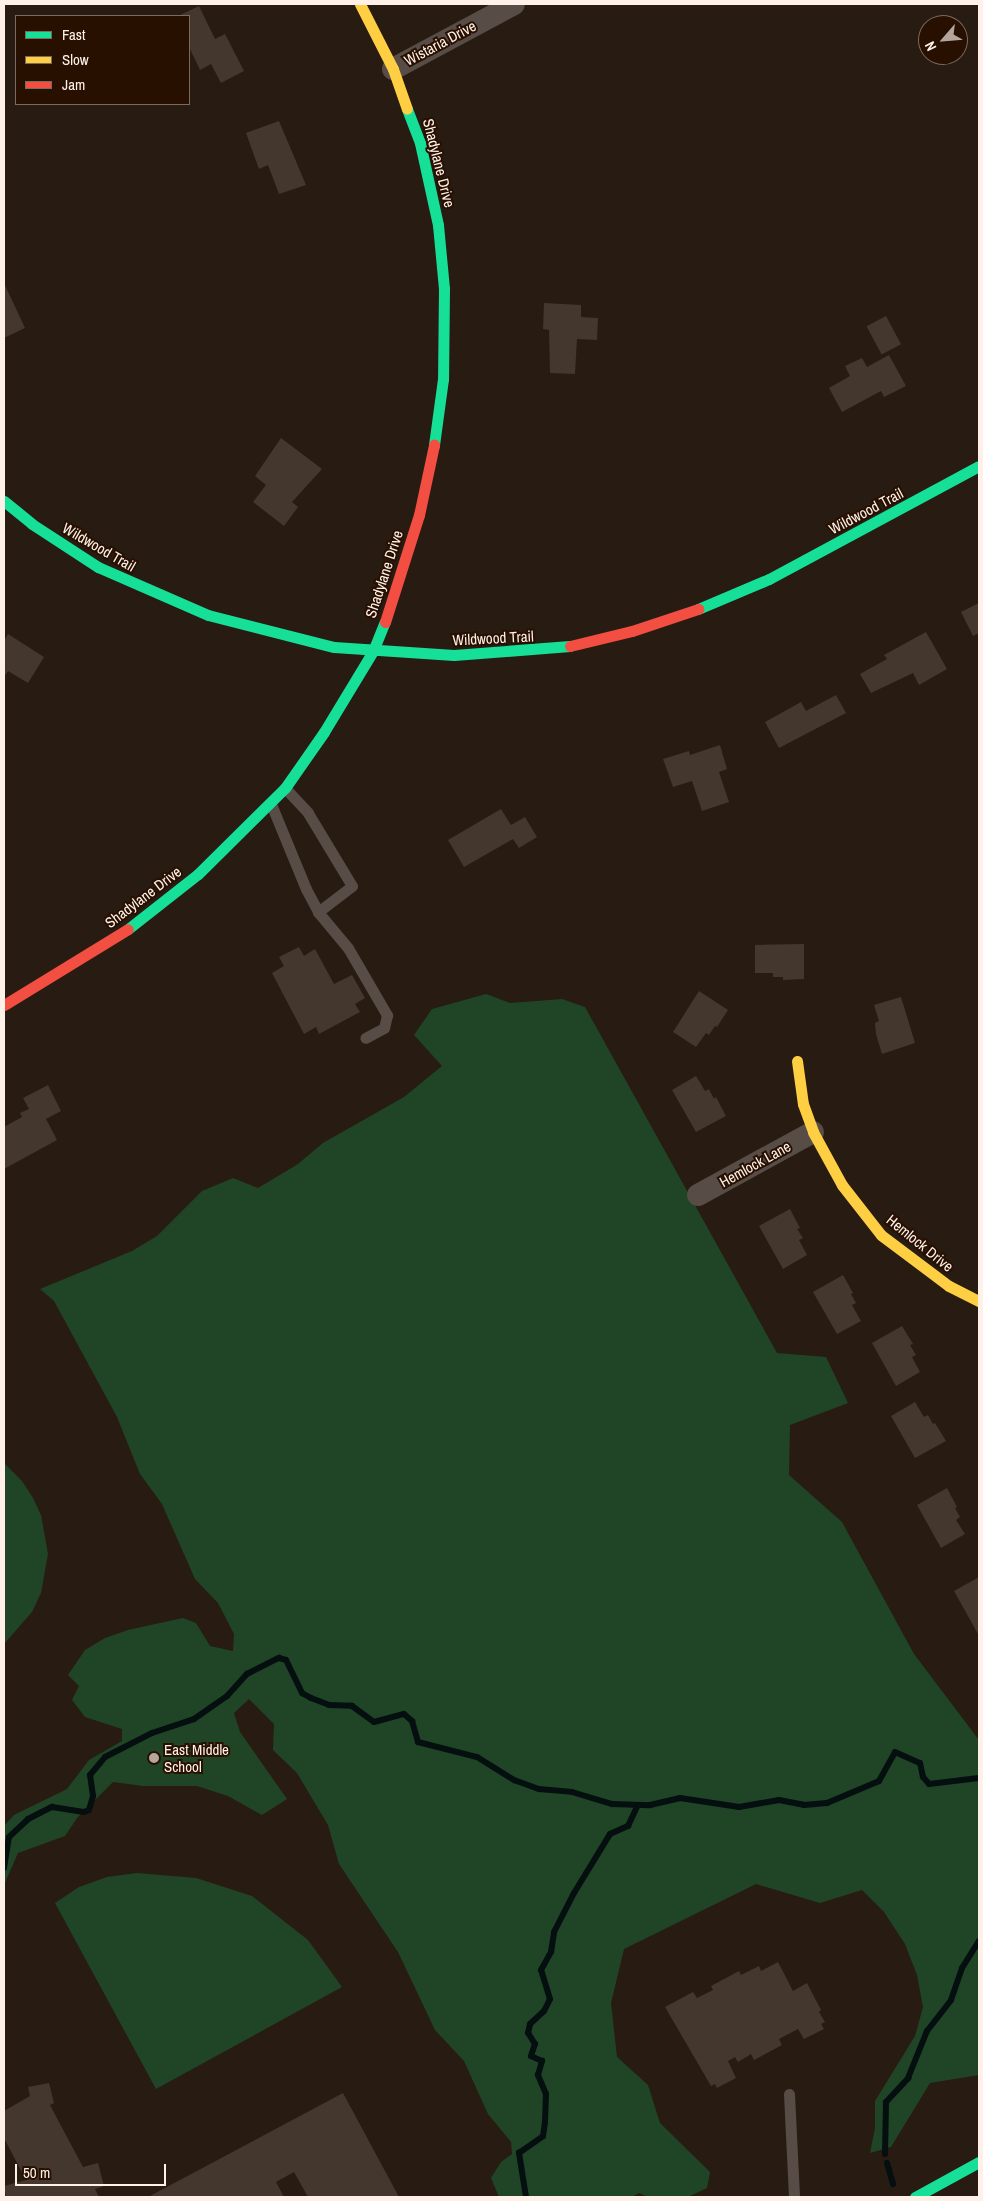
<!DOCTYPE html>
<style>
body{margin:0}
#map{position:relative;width:983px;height:2201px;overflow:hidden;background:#281b12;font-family:"Archivo Narrow",sans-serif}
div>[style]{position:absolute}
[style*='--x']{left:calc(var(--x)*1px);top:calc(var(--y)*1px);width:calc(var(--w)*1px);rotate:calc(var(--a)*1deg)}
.green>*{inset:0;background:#1f4526}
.stream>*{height:6px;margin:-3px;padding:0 3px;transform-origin:3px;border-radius:3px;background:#050f0f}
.building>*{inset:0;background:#44372d;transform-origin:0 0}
.lane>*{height:11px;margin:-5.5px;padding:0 5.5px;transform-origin:5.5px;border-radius:5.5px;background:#574d46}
.street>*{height:22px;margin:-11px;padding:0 11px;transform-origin:11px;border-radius:11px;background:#574d46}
.fast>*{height:11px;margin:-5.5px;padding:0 5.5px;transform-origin:5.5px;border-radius:5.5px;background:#16e098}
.slow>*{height:11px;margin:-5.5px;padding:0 5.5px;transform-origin:5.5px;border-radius:5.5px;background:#ffcf43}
.jam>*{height:11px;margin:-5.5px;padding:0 5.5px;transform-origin:5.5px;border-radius:5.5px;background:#f24e42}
.dots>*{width:14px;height:14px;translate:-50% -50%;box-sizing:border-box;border:2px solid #281001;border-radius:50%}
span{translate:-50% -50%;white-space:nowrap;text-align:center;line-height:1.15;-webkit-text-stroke:4px #281001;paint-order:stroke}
.street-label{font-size:15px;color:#fff1e8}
.poi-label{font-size:15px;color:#fff1e8}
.left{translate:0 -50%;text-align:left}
.frame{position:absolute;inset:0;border:5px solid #fff1e8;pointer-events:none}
.legend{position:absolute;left:15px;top:15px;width:175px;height:90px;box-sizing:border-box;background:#281001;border:1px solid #7e6a5d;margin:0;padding:6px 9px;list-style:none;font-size:15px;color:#fff1e8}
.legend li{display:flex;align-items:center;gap:10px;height:25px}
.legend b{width:25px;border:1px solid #7e6a5d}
.north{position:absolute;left:918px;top:15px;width:50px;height:50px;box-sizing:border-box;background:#281001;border:1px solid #7e6a5d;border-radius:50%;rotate:243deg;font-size:14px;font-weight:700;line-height:20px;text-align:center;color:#fff1e8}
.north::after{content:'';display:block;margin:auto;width:18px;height:22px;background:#b4a69d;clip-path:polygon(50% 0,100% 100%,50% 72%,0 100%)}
.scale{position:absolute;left:15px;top:2164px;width:151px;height:22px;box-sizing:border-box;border:2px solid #fff1e8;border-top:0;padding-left:6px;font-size:15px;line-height:18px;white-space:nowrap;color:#fff1e8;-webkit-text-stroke:4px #281001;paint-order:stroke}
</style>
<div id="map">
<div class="green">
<div style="clip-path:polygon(486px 994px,510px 1003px,562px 999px,585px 1007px,777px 1353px,826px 1357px,848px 1403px,790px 1425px,789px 1475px,842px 1522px,914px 1654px,979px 1740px,979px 2075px,930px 2083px,891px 2147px,870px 2153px,875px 2128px,875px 2101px,915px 2036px,923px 2007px,917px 1975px,905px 1944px,884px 1912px,862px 1890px,820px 1903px,756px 1884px,624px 1949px,611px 2003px,617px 2057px,648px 2085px,660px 2123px,710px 2172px,707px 2188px,688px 2197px,648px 2197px,639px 2193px,632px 2197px,499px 2197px,491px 2178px,501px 2162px,512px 2154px,511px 2142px,488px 2114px,464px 2061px,435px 2030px,398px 1952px,339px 1864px,328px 1825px,297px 1773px,273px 1750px,274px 1724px,249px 1699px,234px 1713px,240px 1732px,287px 1799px,262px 1815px,228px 1796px,197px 1786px,143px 1786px,113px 1782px,77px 1818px,65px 1836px,18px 1853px,4px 1885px,4px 1826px,14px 1815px,67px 1789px,89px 1760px,122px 1741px,122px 1729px,85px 1717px,72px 1700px,79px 1686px,68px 1675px,85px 1650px,105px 1638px,128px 1630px,183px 1618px,196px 1623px,210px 1646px,233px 1651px,234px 1634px,218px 1603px,195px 1579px,162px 1504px,140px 1474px,117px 1417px,54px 1301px,40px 1289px,132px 1251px,157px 1236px,202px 1191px,233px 1178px,258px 1188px,298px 1164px,323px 1143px,404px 1097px,442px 1066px,414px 1035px,432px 1009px)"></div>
<div style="clip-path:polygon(4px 1463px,22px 1481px,33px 1498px,41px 1515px,48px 1554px,41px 1593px,32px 1612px,4px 1644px)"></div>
<div style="clip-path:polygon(137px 1873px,196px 1878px,252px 1896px,308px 1940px,342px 1987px,156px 2089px,55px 1903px,79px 1887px,107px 1877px)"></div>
</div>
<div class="stream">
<div style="--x:4;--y:1868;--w:31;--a:-81"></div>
<div style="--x:9;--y:1837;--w:26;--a:-43"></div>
<div style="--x:28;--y:1819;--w:27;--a:-27"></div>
<div style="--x:52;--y:1807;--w:32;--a:9"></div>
<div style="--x:84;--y:1812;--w:5;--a:-22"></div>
<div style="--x:89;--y:1810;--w:15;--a:-74"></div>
<div style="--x:93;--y:1796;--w:21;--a:-98"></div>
<div style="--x:90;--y:1775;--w:23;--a:-50"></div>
<div style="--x:105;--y:1757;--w:53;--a:-27.1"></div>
<div style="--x:152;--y:1733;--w:44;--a:-18.4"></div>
<div style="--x:194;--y:1719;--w:40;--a:-34.9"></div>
<div style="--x:227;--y:1696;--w:30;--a:-48"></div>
<div style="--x:247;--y:1674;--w:36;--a:-27"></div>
<div style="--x:279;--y:1658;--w:7;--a:16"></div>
<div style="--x:286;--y:1660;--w:37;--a:64"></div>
<div style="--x:302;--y:1693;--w:10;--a:29"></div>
<div style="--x:311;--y:1698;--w:19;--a:21"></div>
<div style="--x:329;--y:1705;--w:23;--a:2"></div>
<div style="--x:352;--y:1706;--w:27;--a:36"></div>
<div style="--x:374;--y:1722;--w:31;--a:-15"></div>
<div style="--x:404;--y:1714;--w:11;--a:41"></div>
<div style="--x:412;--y:1721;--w:22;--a:74"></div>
<div style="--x:418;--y:1742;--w:61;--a:14.3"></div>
<div style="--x:477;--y:1757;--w:44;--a:31.9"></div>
<div style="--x:514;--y:1780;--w:27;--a:20"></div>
<div style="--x:539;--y:1789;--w:33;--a:5"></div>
<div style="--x:572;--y:1792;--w:42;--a:16.7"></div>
<div style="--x:612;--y:1804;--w:38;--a:2"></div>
<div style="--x:650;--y:1805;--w:31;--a:-13"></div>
<div style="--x:680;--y:1798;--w:60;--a:8.7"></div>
<div style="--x:739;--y:1807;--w:41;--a:-9.9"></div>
<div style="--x:779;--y:1800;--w:25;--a:11"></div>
<div style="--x:804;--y:1805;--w:23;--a:-5"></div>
<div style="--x:827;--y:1803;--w:56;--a:-22.9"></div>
<div style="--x:879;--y:1781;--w:33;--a:-61"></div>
<div style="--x:895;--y:1752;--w:27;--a:24"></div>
<div style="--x:920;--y:1763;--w:14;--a:78"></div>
<div style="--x:923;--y:1777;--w:9;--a:49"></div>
<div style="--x:929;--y:1784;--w:50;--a:-6.8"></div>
<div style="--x:885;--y:2154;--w:52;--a:-88.9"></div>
<div style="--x:886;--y:2102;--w:33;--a:-47"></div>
<div style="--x:908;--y:2078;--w:51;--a:-68"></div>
<div style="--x:927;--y:2031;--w:39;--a:-52"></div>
<div style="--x:951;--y:2000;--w:34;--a:-71"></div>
<div style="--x:962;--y:1968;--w:32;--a:-58"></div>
<div style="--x:887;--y:2163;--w:22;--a:74"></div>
<div style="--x:526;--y:2197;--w:45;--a:-99"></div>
<div style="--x:519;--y:2153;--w:29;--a:-35"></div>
<div style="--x:543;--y:2136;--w:14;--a:-82"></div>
<div style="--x:545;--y:2122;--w:28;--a:-88"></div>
<div style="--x:546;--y:2094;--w:21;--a:-113"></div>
<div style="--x:538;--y:2075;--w:15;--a:-74"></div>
<div style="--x:542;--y:2061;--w:12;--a:-156"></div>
<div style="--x:531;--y:2056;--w:13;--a:-72"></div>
<div style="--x:535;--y:2044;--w:13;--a:-122"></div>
<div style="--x:528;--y:2033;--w:9;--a:-77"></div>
<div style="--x:530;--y:2024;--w:19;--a:-43"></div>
<div style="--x:544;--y:2011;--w:13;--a:-63"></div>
<div style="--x:550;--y:1999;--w:30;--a:-107"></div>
<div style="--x:541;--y:1970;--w:21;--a:-61"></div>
<div style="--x:551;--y:1952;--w:20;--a:-81"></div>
<div style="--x:554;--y:1932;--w:44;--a:-62.9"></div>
<div style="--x:574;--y:1893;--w:69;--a:-58.6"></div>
<div style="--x:610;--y:1834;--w:20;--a:-24"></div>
<div style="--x:628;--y:1826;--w:23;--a:-65"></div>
</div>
<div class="building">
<div style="clip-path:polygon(199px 6px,215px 39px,225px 34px,244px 71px,221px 83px,211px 64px,200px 70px,189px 47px,189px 16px,178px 16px)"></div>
<div style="clip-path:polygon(279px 121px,306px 185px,279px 194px,268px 165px,259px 169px,246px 133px)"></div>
<div style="clip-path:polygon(4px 283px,25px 328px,4px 338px)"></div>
<div style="clip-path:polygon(544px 303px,581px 305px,581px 317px,598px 318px,597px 340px,577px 339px,575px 374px,550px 373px,549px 330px,543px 329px)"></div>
<div style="left:886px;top:316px;width:32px;height:22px;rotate:62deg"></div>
<div style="clip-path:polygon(889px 355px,906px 386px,884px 397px,881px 391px,842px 412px,829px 388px,850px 376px,845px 366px,862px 358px,867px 367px)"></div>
<div style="clip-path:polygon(281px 438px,322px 469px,292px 502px,298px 507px,284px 526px,253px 502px,266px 485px,255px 476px)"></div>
<div style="clip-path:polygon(979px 603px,979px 633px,973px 636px,961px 612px)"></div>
<div style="clip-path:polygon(926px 632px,947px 669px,919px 685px,913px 673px,871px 693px,860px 674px,887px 659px,884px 655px)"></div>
<div style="clip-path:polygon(8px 634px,44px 657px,28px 683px,8px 671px,4px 677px,4px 641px)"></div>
<div style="clip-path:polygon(836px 695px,846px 713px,779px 748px,765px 722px,801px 702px,806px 711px)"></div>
<div style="clip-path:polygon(720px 745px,727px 769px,719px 772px,729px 802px,702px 811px,692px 781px,673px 787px,663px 759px,689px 751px,690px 755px)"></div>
<div style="clip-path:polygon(501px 809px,511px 825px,525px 817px,537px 837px,519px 848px,513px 839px,464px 867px,448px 840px)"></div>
<div style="clip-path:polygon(804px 944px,804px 979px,783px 980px,783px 977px,773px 977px,773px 973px,755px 973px,755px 945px)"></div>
<div style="clip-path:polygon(299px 947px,304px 956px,315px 949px,334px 984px,352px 975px,365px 998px,355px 1004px,360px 1012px,319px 1034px,316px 1027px,304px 1034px,272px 973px,284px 966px,279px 957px)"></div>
<div style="clip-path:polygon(699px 991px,728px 1010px,717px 1027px,715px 1026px,709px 1035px,706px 1033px,696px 1047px,673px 1032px)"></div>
<div style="clip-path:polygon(901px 997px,915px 1043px,882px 1054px,876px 1034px,875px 1023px,879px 1021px,874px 1005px)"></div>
<div style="clip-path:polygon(696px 1076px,705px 1091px,709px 1089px,714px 1099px,716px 1097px,726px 1116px,696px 1132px,672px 1090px)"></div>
<div style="clip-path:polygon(48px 1085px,61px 1111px,46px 1119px,57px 1140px,4px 1169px,4px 1127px,22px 1117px,20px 1113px,29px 1109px,23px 1098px)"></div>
<div style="clip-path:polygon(790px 1209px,800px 1228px,797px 1229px,803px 1238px,799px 1240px,807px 1255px,783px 1269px,759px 1226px)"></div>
<div style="clip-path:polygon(843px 1275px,853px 1293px,851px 1294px,856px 1303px,852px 1305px,861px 1321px,837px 1334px,813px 1292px)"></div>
<div style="clip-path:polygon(902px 1326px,913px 1344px,910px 1345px,916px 1355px,912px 1357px,920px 1372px,896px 1386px,872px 1343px)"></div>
<div style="clip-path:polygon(915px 1402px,924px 1417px,928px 1415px,933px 1424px,935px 1423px,946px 1441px,915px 1458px,891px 1416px)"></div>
<div style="clip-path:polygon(947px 1488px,957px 1507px,955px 1508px,960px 1517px,956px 1520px,965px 1534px,941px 1548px,917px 1505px)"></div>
<div style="clip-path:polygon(979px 1577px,979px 1633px,978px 1634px,954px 1591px)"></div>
<div style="clip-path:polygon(778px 1962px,793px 1991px,807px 1983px,821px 2010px,819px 2012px,825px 2022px,821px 2024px,824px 2029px,804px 2039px,798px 2029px,779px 2039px,782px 2045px,754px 2060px,751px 2054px,738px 2062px,735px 2057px,728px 2061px,736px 2078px,717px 2088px,715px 2084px,711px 2086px,665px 2007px,693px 1992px,697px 1998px,713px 1990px,711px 1986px,739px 1971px,741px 1975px,759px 1966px,761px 1971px)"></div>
<div style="clip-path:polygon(49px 2083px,54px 2103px,50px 2105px,83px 2167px,98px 2163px,104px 2186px,95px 2189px,99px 2197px,6px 2197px,4px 2186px,26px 2180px,4px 2138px,4px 2111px,30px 2096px,28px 2087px)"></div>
<div style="clip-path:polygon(343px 2093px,399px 2197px,308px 2197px,294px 2172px,276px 2182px,284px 2197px,148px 2197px)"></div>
</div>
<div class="lane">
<div style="--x:285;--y:788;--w:34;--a:47"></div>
<div style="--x:308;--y:813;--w:85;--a:58.9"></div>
<div style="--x:352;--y:886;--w:43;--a:142.6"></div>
<div style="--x:271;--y:804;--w:92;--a:67.6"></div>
<div style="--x:306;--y:889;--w:26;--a:62"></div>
<div style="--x:318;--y:912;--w:47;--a:50.2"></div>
<div style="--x:348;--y:948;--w:78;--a:59.8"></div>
<div style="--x:387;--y:1015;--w:13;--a:103"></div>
<div style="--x:384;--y:1028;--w:21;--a:152"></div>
<div style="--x:789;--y:2094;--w:103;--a:87.2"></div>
</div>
<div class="street">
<div style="--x:393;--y:69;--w:137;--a:-28.2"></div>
<div style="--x:698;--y:1195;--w:131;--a:-28.7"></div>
</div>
<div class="fast">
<div style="--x:407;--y:109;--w:36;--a:69"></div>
<div style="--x:420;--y:143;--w:84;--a:77.6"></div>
<div style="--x:438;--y:225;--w:63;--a:84.6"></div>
<div style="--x:444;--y:288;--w:91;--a:90.6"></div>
<div style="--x:443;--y:379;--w:67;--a:97.8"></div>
<div style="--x:4;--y:501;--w:36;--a:39"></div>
<div style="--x:32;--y:524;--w:79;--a:33.1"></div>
<div style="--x:98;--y:567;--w:120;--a:23.6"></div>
<div style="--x:208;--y:615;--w:130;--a:14.3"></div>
<div style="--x:334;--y:647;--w:120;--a:3.8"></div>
<div style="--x:454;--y:655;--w:116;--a:-4.4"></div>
<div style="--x:698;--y:609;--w:77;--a:-22.9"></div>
<div style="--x:769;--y:579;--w:238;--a:-28.3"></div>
<div style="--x:128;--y:929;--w:89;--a:-38.2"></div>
<div style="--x:198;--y:874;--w:122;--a:-44.7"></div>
<div style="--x:285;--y:788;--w:68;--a:-55.1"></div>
<div style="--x:324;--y:732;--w:95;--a:-58.8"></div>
<div style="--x:373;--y:651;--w:31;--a:-68"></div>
<div style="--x:915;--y:2197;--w:73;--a:-28.7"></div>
</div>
<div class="slow">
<div style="--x:360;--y:4;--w:73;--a:63.1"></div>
<div style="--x:393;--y:69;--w:42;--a:70.7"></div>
<div style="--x:797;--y:1061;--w:43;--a:82.1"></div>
<div style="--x:803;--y:1104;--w:30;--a:70"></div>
<div style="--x:813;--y:1132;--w:60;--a:61.3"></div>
<div style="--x:842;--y:1185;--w:63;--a:52"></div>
<div style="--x:881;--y:1235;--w:85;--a:36.9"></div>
<div style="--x:949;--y:1286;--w:34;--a:27"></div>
</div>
<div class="jam">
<div style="--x:385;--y:622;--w:112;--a:-72.4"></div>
<div style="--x:419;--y:515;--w:72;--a:-77.9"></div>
<div style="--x:570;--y:646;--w:64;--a:-13.6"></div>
<div style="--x:632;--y:631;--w:70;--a:-18.4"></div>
<div style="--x:4;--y:1005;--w:145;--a:-31.5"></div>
</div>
<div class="dots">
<div style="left:154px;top:1758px;background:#b4a69d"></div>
</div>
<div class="street-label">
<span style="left:440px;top:43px;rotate:-28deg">Wistaria Drive</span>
<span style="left:439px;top:163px;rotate:76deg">Shadylane Drive</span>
<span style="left:866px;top:511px;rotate:-28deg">Wildwood Trail</span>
<span style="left:99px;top:547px;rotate:30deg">Wildwood Trail</span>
<span style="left:384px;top:574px;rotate:-72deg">Shadylane Drive</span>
<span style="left:493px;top:638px;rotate:-3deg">Wildwood Trail</span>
<span style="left:143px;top:897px;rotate:-37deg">Shadylane Drive</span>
<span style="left:755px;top:1164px;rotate:-29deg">Hemlock Lane</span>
<span style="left:920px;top:1243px;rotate:39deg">Hemlock Drive</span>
</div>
<div class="poi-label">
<span class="left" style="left:164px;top:1758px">East Middle<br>School</span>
</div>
<div class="frame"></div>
<ul class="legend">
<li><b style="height:6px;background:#16e098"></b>Fast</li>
<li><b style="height:6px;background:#ffcf43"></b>Slow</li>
<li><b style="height:6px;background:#f24e42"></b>Jam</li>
</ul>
<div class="north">N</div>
<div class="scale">50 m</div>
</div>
